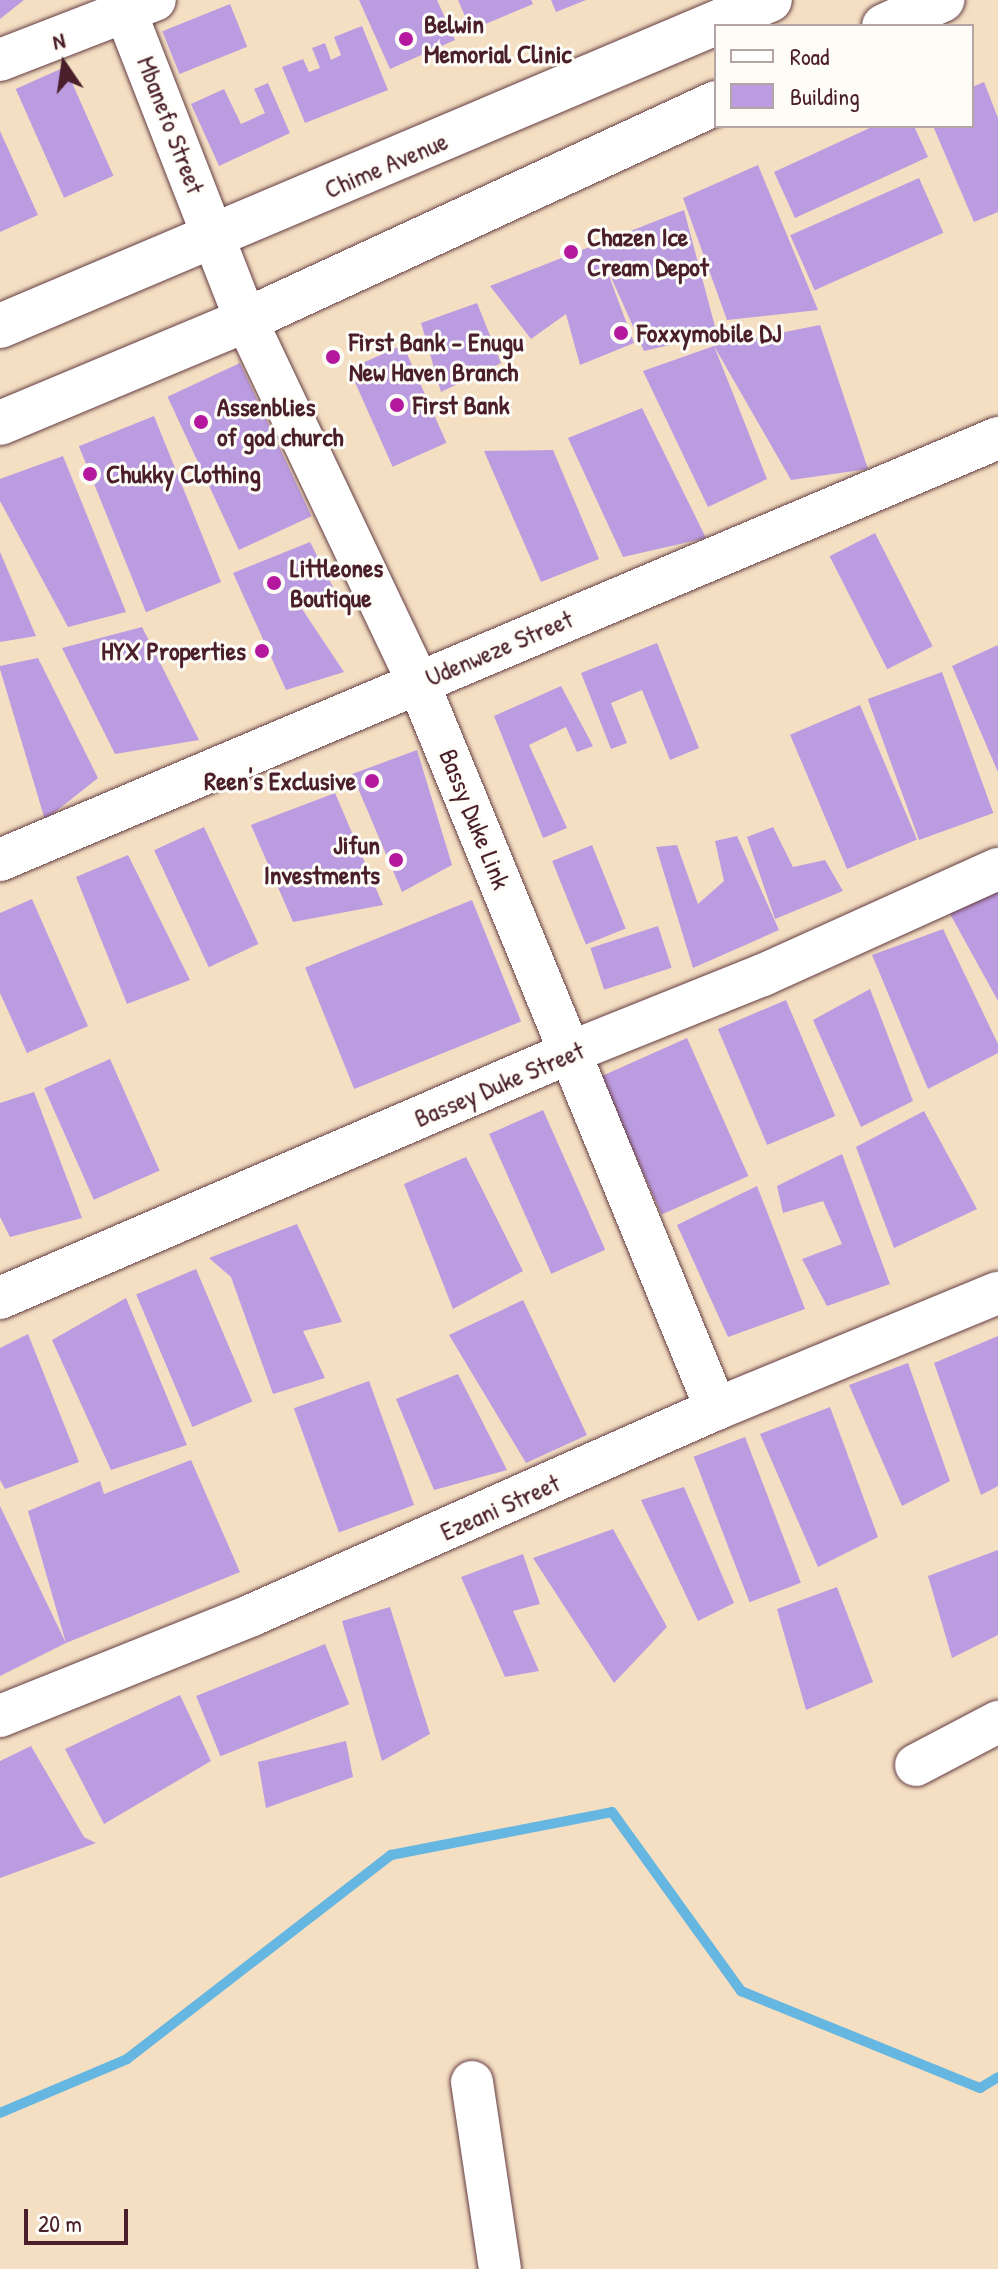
<!DOCTYPE html>
<style>
body{margin:0}
#map{position:relative;width:998px;height:2269px;overflow:hidden;background:#f4dfc3;font-family:"Patrick Hand",sans-serif}
div>[style]{position:absolute}
[style*='--x']{left:calc(var(--x)*1px);top:calc(var(--y)*1px);width:calc(var(--w)*1px);rotate:calc(var(--a)*1deg)}
.stream>*{height:10px;margin:-5px;padding:0 5px;transform-origin:5px;border-radius:5px;background:#65b6e0}
.building>*{inset:0;background:#bc9ce1;transform-origin:0 0}
.roads{filter:drop-shadow(0 0 2px #643c42) drop-shadow(0 0 2px #643c42)}
.minor>*{height:42px;margin:-21px;padding:0 21px;transform-origin:21px;border-radius:21px;background:#fff}
.major>*{height:44px;margin:-22px;padding:0 22px;transform-origin:22px;border-radius:22px;background:#fff}
.dots>*{width:22px;height:22px;translate:-50% -50%;box-sizing:border-box;border:4px solid #fdfcf7;border-radius:50%}
span{translate:-50% -50%;white-space:nowrap;text-align:center;line-height:1.15;-webkit-text-stroke:6px #fdfcf7;paint-order:stroke}
.poi-label{font-size:26px;color:#4a1f2b;font-weight:700}
.left{translate:0 -50%;text-align:left}
.right{translate:-100% -50%;text-align:right}
.street-label{font-size:26px;color:#4a1f2b}
.legend{position:absolute;left:714px;top:24px;width:260px;height:104px;box-sizing:border-box;background:#fdfcf7;border:2px solid #b5a4a5;margin:0;padding:10px 14px;list-style:none;font-size:24px;color:#4a1f2b}
.legend li{display:flex;align-items:center;gap:16px;height:40px}
.legend b{width:40px;border:2px solid #b5a4a5}
.north{position:absolute;left:24px;top:24px;width:80px;height:80px;-webkit-text-stroke:6px #fdfcf7;paint-order:stroke;rotate:347deg;font-size:22px;font-weight:700;line-height:32px;text-align:center;color:#4a1f2b}
.north::after{content:'';display:block;margin:auto;width:28px;height:36px;background:#4a1f2b;clip-path:polygon(50% 0,100% 100%,50% 72%,0 100%)}
.scale{position:absolute;left:24px;top:2209px;width:104px;height:36px;box-sizing:border-box;border:4px solid #4a1f2b;border-top:0;padding-left:10px;font-size:24px;line-height:28px;white-space:nowrap;color:#4a1f2b;-webkit-text-stroke:6px #fdfcf7;paint-order:stroke}
</style>
<div id="map">
<div class="stream">
<div style="--x:0;--y:2113;--w:138;--a:-23"></div>
<div style="--x:127;--y:2059;--w:334;--a:-37.7"></div>
<div style="--x:391;--y:1855;--w:225;--a:-11"></div>
<div style="--x:612;--y:1812;--w:221;--a:54.2"></div>
<div style="--x:741;--y:1991;--w:258;--a:22.1"></div>
<div style="--x:980;--y:2088;--w:21;--a:-31"></div>
</div>
<div class="building">
<div style="clip-path:polygon(0 0,24px 0,0 19px)"></div>
<div style="clip-path:polygon(359px 0,437px 0,455px 40px,390px 69px)"></div>
<div style="clip-path:polygon(458px 0,531px 0,533px 4px,471px 30px)"></div>
<div style="clip-path:polygon(551px 0,586px 0,556px 12px)"></div>
<div style="left:230px;top:4px;width:46px;height:73px;rotate:68deg"></div>
<div style="clip-path:polygon(362px 26px,388px 90px,305px 123px,282px 67px,303px 59px,309px 72px,320px 68px,312px 48px,325px 43px,331px 60px,341px 55px,334px 37px)"></div>
<div style="left:65px;top:67px;width:119px;height:54px;rotate:66deg"></div>
<div style="clip-path:polygon(984px 82px,998px 118px,998px 212px,974px 222px,933px 126px,972px 126px,972px 87px)"></div>
<div style="clip-path:polygon(268px 83px,290px 133px,219px 166px,191px 104px,224px 89px,241px 124px,265px 113px,254px 89px)"></div>
<div style="clip-path:polygon(874px 126px,914px 126px,928px 157px,795px 218px,774px 172px)"></div>
<div style="clip-path:polygon(0 131px,38px 215px,0 232px)"></div>
<div style="clip-path:polygon(758px 165px,818px 310px,727px 320px,683px 198px)"></div>
<div style="left:919px;top:178px;width:60px;height:141px;rotate:66deg"></div>
<div style="clip-path:polygon(684px 210px,717px 334px,644px 351px,602px 257px,634px 343px,580px 365px,566px 314px,531px 339px,490px 286px)"></div>
<div style="clip-path:polygon(477px 303px,501px 363px,441px 392px,421px 323px)"></div>
<div style="clip-path:polygon(820px 325px,868px 469px,791px 480px,714px 346px,767px 479px,708px 507px,643px 371px,714px 346px)"></div>
<div style="left:403px;top:345px;width:107px;height:59px;rotate:66deg"></div>
<div style="left:240px;top:363px;width:169px;height:80px;rotate:65deg"></div>
<div style="clip-path:polygon(642px 408px,706px 538px,623px 557px,568px 438px)"></div>
<div style="left:154px;top:416px;width:179px;height:81px;rotate:68deg"></div>
<div style="clip-path:polygon(553px 450px,599px 559px,541px 582px,484px 451px)"></div>
<div style="clip-path:polygon(63px 456px,126px 612px,68px 627px,0 501px,0 479px)"></div>
<div style="left:875px;top:533px;width:127px;height:51px;rotate:63deg"></div>
<div style="clip-path:polygon(310px 542px,333px 587px,302px 609px,344px 672px,286px 690px,233px 573px)"></div>
<div style="clip-path:polygon(0 552px,36px 636px,0 642px)"></div>
<div style="clip-path:polygon(142px 627px,199px 740px,115px 754px,62px 648px)"></div>
<div style="clip-path:polygon(657px 643px,699px 748px,670px 760px,642px 690px,611px 703px,627px 743px,611px 749px,581px 673px)"></div>
<div style="clip-path:polygon(998px 645px,998px 772px,952px 666px)"></div>
<div style="clip-path:polygon(38px 658px,98px 778px,45px 820px,0 669px,0 666px)"></div>
<div style="left:942px;top:672px;width:150px;height:79px;rotate:70deg"></div>
<div style="clip-path:polygon(561px 686px,593px 746px,577px 752px,566px 727px,529px 745px,567px 828px,543px 838px,494px 716px)"></div>
<div style="left:860px;top:705px;width:146px;height:76px;rotate:67deg"></div>
<div style="clip-path:polygon(417px 750px,452px 865px,402px 892px,352px 774px)"></div>
<div style="clip-path:polygon(335px 793px,383px 905px,293px 922px,251px 825px)"></div>
<div style="left:204px;top:827px;width:129px;height:55px;rotate:65deg"></div>
<div style="clip-path:polygon(773px 827px,793px 867px,825px 860px,843px 891px,775px 919px,747px 837px)"></div>
<div style="clip-path:polygon(737px 836px,779px 930px,693px 968px,656px 847px,677px 845px,698px 904px,724px 881px,715px 841px)"></div>
<div style="left:592px;top:845px;width:90px;height:43px;rotate:68deg"></div>
<div style="clip-path:polygon(128px 855px,190px 980px,127px 1004px,76px 877px)"></div>
<div style="clip-path:polygon(998px 887px,998px 1001px,949px 912px)"></div>
<div style="clip-path:polygon(32px 899px,88px 1026px,27px 1053px,0 993px,0 913px)"></div>
<div style="left:472px;top:900px;width:131px;height:180px;rotate:68deg"></div>
<div style="left:658px;top:926px;width:44px;height:71px;rotate:72deg"></div>
<div style="clip-path:polygon(943px 929px,998px 1044px,998px 1053px,928px 1089px,872px 955px)"></div>
<div style="clip-path:polygon(870px 989px,913px 1101px,861px 1127px,813px 1020px)"></div>
<div style="left:786px;top:1000px;width:126px;height:74px;rotate:67deg"></div>
<div style="left:687px;top:1038px;width:151px;height:95px;rotate:66deg"></div>
<div style="left:110px;top:1059px;width:122px;height:72px;rotate:66deg"></div>
<div style="clip-path:polygon(34px 1092px,82px 1218px,10px 1237px,0 1217px,0 1103px)"></div>
<div style="left:543px;top:1110px;width:153px;height:59px;rotate:66deg"></div>
<div style="clip-path:polygon(924px 1111px,977px 1209px,894px 1248px,856px 1147px)"></div>
<div style="clip-path:polygon(842px 1154px,890px 1284px,827px 1306px,802px 1259px,842px 1244px,823px 1201px,783px 1213px,777px 1186px)"></div>
<div style="clip-path:polygon(466px 1157px,523px 1271px,453px 1309px,404px 1184px)"></div>
<div style="clip-path:polygon(757px 1186px,805px 1309px,728px 1337px,677px 1225px)"></div>
<div style="clip-path:polygon(297px 1224px,342px 1322px,303px 1331px,325px 1378px,273px 1394px,231px 1277px,209px 1258px)"></div>
<div style="left:196px;top:1269px;width:144px;height:65px;rotate:67deg"></div>
<div style="clip-path:polygon(126px 1298px,187px 1445px,111px 1470px,52px 1340px)"></div>
<div style="clip-path:polygon(523px 1300px,587px 1435px,526px 1463px,449px 1335px)"></div>
<div style="clip-path:polygon(28px 1334px,79px 1462px,5px 1489px,0 1480px,0 1348px)"></div>
<div style="clip-path:polygon(998px 1336px,998px 1486px,981px 1495px,934px 1363px)"></div>
<div style="clip-path:polygon(908px 1363px,950px 1481px,902px 1506px,849px 1385px)"></div>
<div style="clip-path:polygon(458px 1374px,507px 1470px,434px 1490px,396px 1399px)"></div>
<div style="left:369px;top:1381px;width:132px;height:80px;rotate:70deg"></div>
<div style="clip-path:polygon(830px 1407px,878px 1537px,818px 1567px,760px 1434px)"></div>
<div style="left:745px;top:1437px;width:156px;height:55px;rotate:69deg"></div>
<div style="clip-path:polygon(191px 1460px,240px 1572px,66px 1643px,0 1676px,0 1506px,66px 1643px,28px 1511px,100px 1481px,104px 1494px)"></div>
<div style="clip-path:polygon(684px 1487px,734px 1603px,698px 1621px,641px 1500px)"></div>
<div style="clip-path:polygon(613px 1529px,667px 1627px,614px 1683px,533px 1558px)"></div>
<div style="clip-path:polygon(998px 1550px,998px 1635px,952px 1658px,928px 1576px)"></div>
<div style="clip-path:polygon(523px 1554px,540px 1604px,513px 1611px,539px 1671px,505px 1677px,461px 1577px)"></div>
<div style="clip-path:polygon(837px 1587px,873px 1682px,806px 1710px,777px 1609px)"></div>
<div style="clip-path:polygon(390px 1607px,430px 1734px,382px 1761px,342px 1621px)"></div>
<div style="left:325px;top:1644px;width:65px;height:139px;rotate:68deg"></div>
<div style="clip-path:polygon(180px 1695px,211px 1761px,104px 1824px,65px 1749px)"></div>
<div style="clip-path:polygon(346px 1741px,353px 1777px,266px 1808px,258px 1762px)"></div>
<div style="clip-path:polygon(31px 1746px,84px 1837px,96px 1843px,0 1878px,0 1761px)"></div>
</div>
<div class="roads">
<div class="minor">
<div style="--x:126;--y:13;--w:330;--a:68.7"></div>
<div style="--x:246;--y:320;--w:401;--a:64.6"></div>
<div style="--x:418;--y:682;--w:786;--a:67.71"></div>
<div style="--x:0;--y:60;--w:166;--a:-21.2"></div>
<div style="--x:0;--y:860;--w:1084;--a:-22.92"></div>
<div style="--x:0;--y:1298;--w:622;--a:-23.31"></div>
<div style="--x:571;--y:1052;--w:207;--a:-21.9"></div>
<div style="--x:763;--y:975;--w:258;--a:-24.3"></div>
<div style="--x:0;--y:1716;--w:271;--a:-21.8"></div>
<div style="--x:252;--y:1615;--w:508;--a:-23.94"></div>
<div style="--x:716;--y:1409;--w:305;--a:-22.4"></div>
<div style="--x:916;--y:1765;--w:93;--a:-27.7"></div>
<div style="--x:472;--y:2082;--w:189;--a:81.5"></div>
</div>
<div class="major">
<div style="--x:884;--y:26;--w:64;--a:-24.1"></div>
<div style="--x:0;--y:326;--w:836;--a:-22.95"></div>
<div style="--x:0;--y:423;--w:267;--a:-22.7"></div>
<div style="--x:246;--y:320;--w:518;--a:-24.78"></div>
</div>
</div>
<div class="dots">
<div style="left:406px;top:39px;background:#b5179e"></div>
<div style="left:571px;top:252px;background:#b5179e"></div>
<div style="left:621px;top:333px;background:#b5179e"></div>
<div style="left:333px;top:357px;background:#b5179e"></div>
<div style="left:397px;top:405px;background:#b5179e"></div>
<div style="left:201px;top:422px;background:#b5179e"></div>
<div style="left:90px;top:474px;background:#b5179e"></div>
<div style="left:274px;top:583px;background:#b5179e"></div>
<div style="left:262px;top:651px;background:#b5179e"></div>
<div style="left:372px;top:781px;background:#b5179e"></div>
<div style="left:396px;top:860px;background:#b5179e"></div>
</div>
<div class="poi-label">
<span class="left" style="left:424px;top:39px">Belwin<br>Memorial Clinic</span>
<span class="left" style="left:587px;top:252px">Chazen Ice<br>Cream Depot</span>
<span class="left" style="left:637px;top:333px">Foxxymobile DJ</span>
<span class="left" style="left:349px;top:357px">First Bank - Enugu<br>New Haven Branch</span>
<span class="left" style="left:413px;top:405px">First Bank</span>
<span class="left" style="left:217px;top:422px">Assenblies<br>of god church</span>
<span class="left" style="left:106px;top:474px">Chukky Clothing</span>
<span class="left" style="left:290px;top:583px">Littleones<br>Boutique</span>
<span class="right" style="left:246px;top:651px">HYX Properties</span>
<span class="right" style="left:356px;top:781px">Reen's Exclusive</span>
<span class="right" style="left:380px;top:860px">Jifun<br>Investments</span>
</div>
<div class="street-label">
<span style="left:171px;top:125px;rotate:69deg">Mbanefo Street</span>
<span style="left:386px;top:165px;rotate:-23deg">Chime Avenue</span>
<span style="left:499px;top:648px;rotate:-23deg">Udenweze Street</span>
<span style="left:475px;top:819px;rotate:68deg">Bassy Duke Link</span>
<span style="left:499px;top:1084px;rotate:-23deg">Bassey Duke Street</span>
<span style="left:500px;top:1507px;rotate:-24deg">Ezeani Street</span>
</div>
<ul class="legend">
<li><b style="height:10px;background:#fff"></b>Road</li>
<li><b style="height:22px;background:#bc9ce1"></b>Building</li>
</ul>
<div class="north">N</div>
<div class="scale">20 m</div>
</div>
